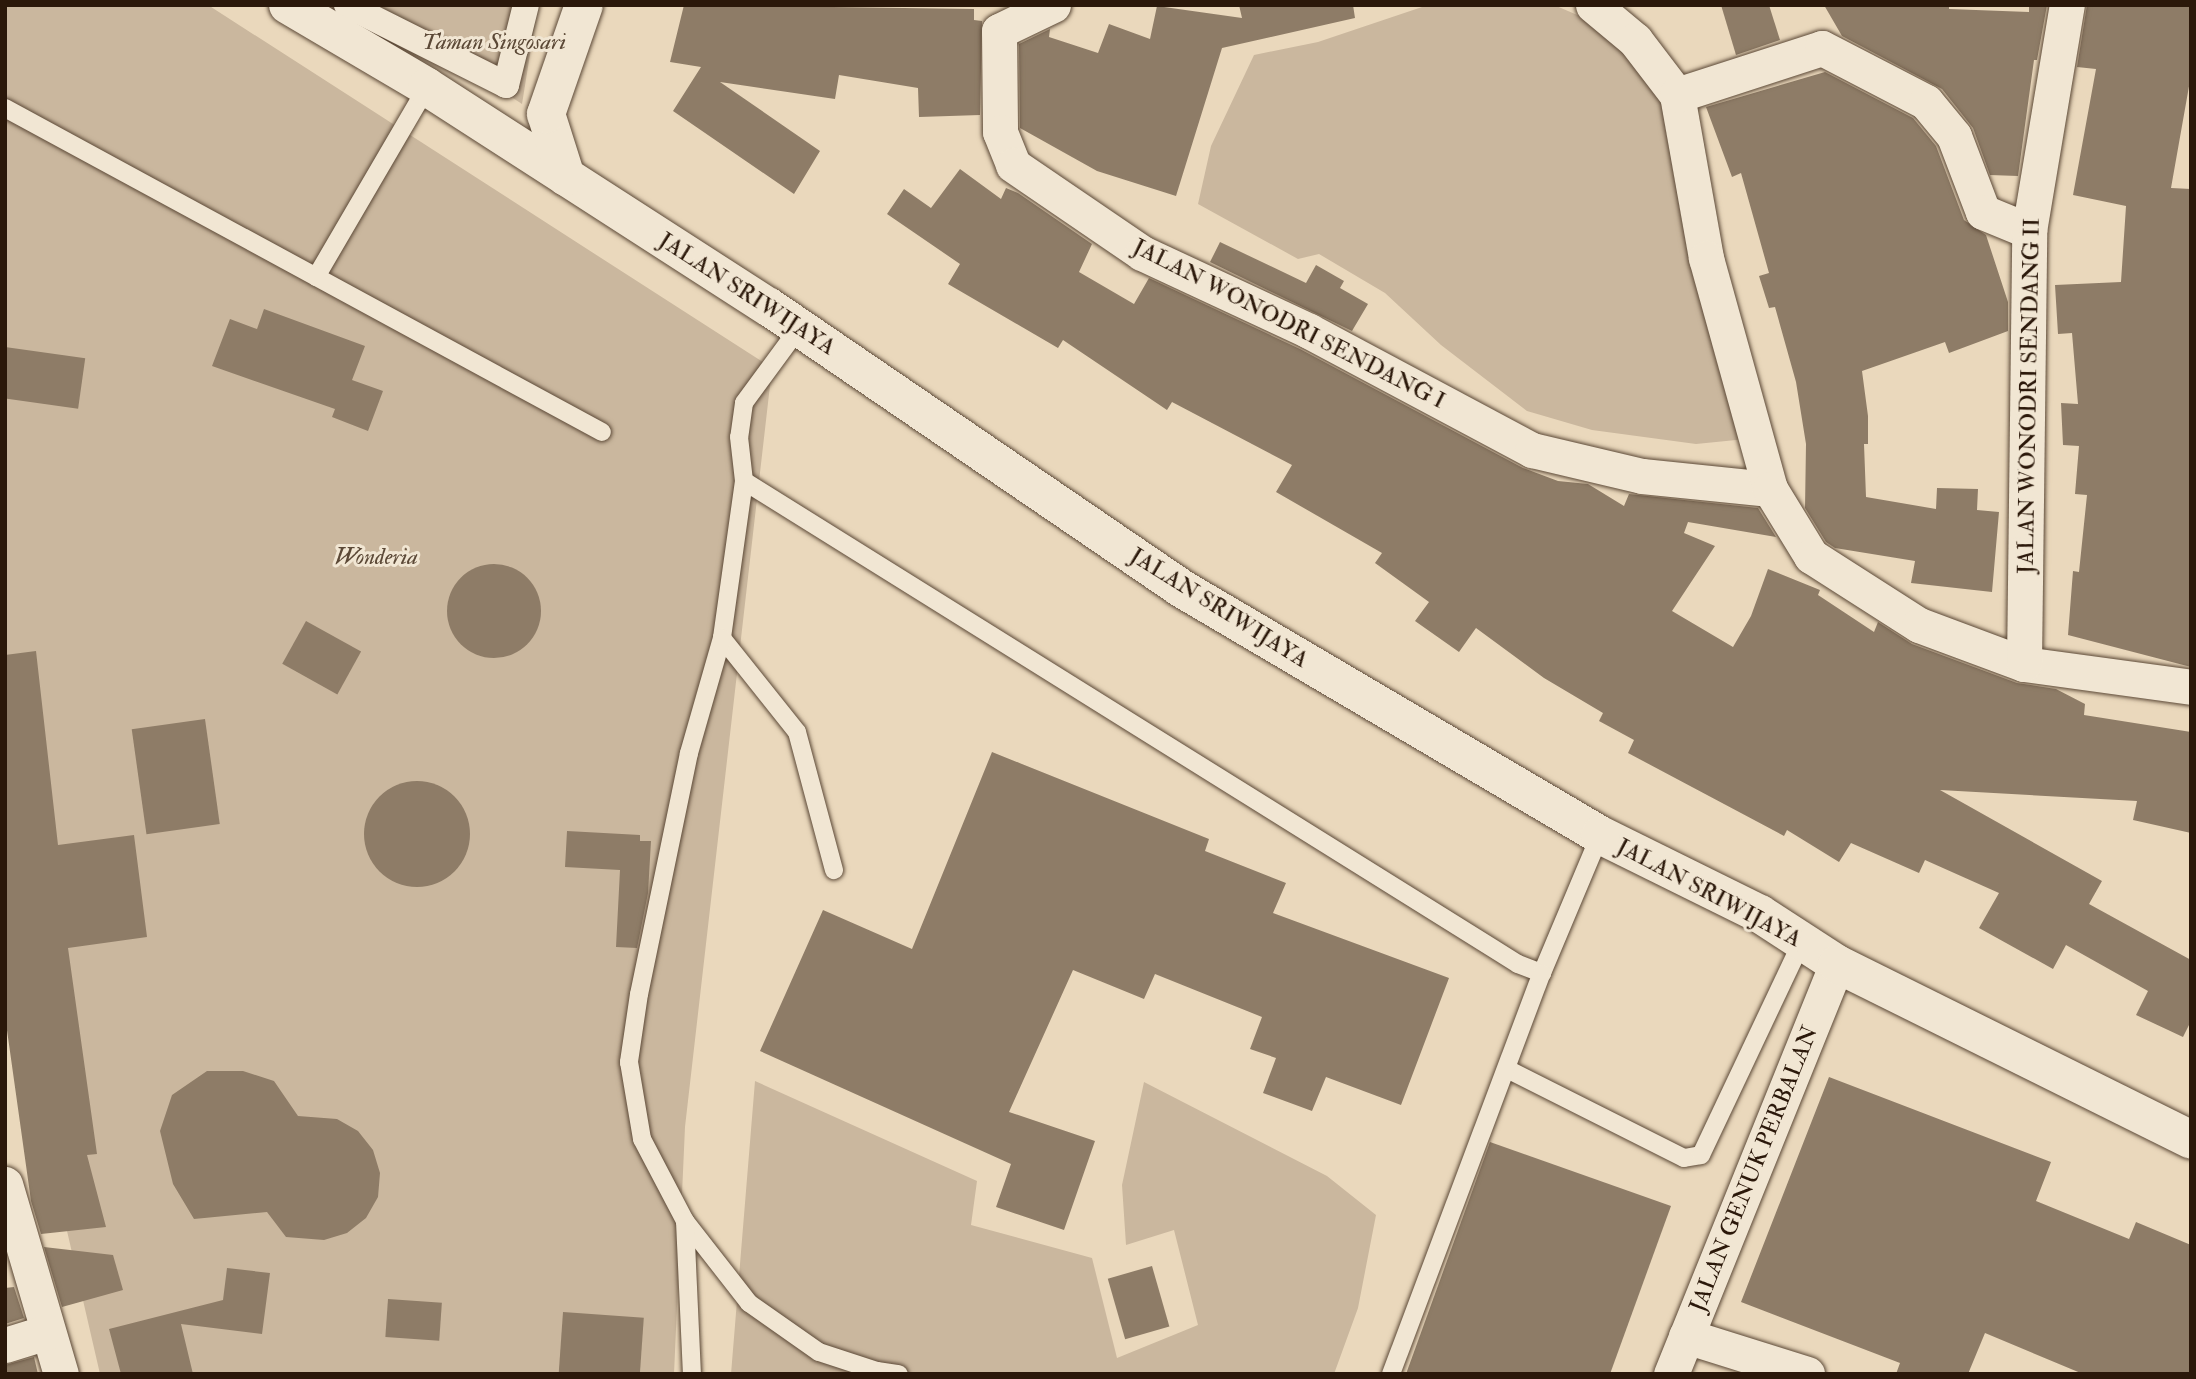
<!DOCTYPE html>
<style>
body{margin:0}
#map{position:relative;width:2196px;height:1379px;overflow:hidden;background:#ead8bc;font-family:"IM FELL Double Pica",serif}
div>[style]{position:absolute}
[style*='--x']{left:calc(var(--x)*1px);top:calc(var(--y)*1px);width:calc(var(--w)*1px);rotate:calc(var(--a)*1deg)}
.green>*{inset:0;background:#cab79e}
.building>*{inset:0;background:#8e7c67;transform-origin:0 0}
.round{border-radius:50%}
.roads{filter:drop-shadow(0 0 2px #5b4836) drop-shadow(0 0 2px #5b4836)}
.service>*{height:18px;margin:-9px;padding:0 9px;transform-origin:9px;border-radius:9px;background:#f1e6d3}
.pedestrian>*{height:26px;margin:-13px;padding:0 13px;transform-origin:13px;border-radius:13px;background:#f1e6d3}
.minor>*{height:35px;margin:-17.5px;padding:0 17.5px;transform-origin:17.5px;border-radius:17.5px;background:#f1e6d3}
.secondary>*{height:38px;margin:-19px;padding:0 19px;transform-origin:19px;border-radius:19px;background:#f1e6d3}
span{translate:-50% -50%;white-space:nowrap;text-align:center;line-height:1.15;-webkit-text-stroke:6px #f1e6d3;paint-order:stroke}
.park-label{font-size:23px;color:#5b4836;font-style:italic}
.street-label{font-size:23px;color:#2b180a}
.frame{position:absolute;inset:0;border:7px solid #2b180a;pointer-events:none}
</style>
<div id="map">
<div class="green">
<div style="clip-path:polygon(5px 5px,208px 5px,772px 368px,685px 1127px,674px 1374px,100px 1374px,5px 962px)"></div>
<div style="clip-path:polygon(373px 5px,538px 5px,522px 104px)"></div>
<div style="clip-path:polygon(1428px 5px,1554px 5px,1582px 17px,1650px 69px,1699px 158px,1756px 438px,1696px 444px,1592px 430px,1527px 411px,1441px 345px,1385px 293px,1319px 254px,1298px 259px,1198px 204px,1211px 146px,1254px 55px,1318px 42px)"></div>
<div style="clip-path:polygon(755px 1081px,977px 1181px,971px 1225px,1092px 1258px,1117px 1358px,1198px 1325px,1174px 1230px,1126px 1245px,1122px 1185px,1144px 1082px,1327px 1176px,1376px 1215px,1358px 1308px,1334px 1374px,731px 1374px)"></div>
</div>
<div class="building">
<div style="clip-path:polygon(684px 5px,974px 9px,974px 20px,982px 21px,980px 115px,919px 117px,918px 88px,839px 75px,835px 99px,720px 82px,820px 151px,794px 194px,673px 111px,701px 67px,670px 62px)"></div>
<div style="clip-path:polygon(1239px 5px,1353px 5px,1355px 18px,1222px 48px,1176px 196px,1097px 171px,1020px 128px,1019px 44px,1050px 29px,1049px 37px,1098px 53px,1109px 24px,1150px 39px,1157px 6px,1242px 18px)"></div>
<div style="clip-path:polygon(1721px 5px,1769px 5px,1780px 40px,1736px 55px)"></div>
<div style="clip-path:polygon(1824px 5px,1949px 5px,1949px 9px,2029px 12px,2029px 5px,2047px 5px,2037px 60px,2034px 60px,2018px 176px,1990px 175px,1973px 128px,1942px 89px,1842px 36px)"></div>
<div style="clip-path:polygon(2087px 5px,2191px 5px,2191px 75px,2171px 188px,2191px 189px,2191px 667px,2068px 635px,2073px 571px,2079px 572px,2087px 495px,2075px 494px,2079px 446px,2063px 445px,2061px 403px,2078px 404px,2072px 333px,2058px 334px,2055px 285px,2121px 282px,2126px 206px,2073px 195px,2096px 69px,2077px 67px)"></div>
<div style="clip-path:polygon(1825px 72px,1913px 118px,1936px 146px,1964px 220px,1986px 235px,2008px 302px,2008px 331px,1949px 353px,1945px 342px,1862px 371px,1868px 416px,1868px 444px,1864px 444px,1866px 497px,1936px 509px,1937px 488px,1978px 489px,1977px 510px,1999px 512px,1992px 592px,1911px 583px,1915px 561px,1835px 548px,1826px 542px,1805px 508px,1806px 444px,1796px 382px,1775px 307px,1769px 308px,1759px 276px,1769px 273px,1741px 173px,1732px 177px,1706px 107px)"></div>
<div style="clip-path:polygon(960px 169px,1001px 199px,1006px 188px,1018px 193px,1092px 244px,1079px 272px,1134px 304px,1149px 278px,1300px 349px,1523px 468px,1558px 481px,1588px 484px,1624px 506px,1629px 494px,1758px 508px,1776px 537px,1688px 522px,1684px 533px,1715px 546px,1672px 611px,1733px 647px,1751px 616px,1768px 569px,1820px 590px,1818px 595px,1874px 632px,1878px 622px,1912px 644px,2017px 683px,2056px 689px,2085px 704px,2084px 715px,2191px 732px,2191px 833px,2133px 820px,2137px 801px,1940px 790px,2102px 881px,2089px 904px,2191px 960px,2191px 1021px,2183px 1037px,2136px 1015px,2148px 991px,2066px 945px,2053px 969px,1979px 928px,1999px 893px,1925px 860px,1919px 873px,1851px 843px,1839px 862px,1787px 830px,1784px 836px,1628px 753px,1634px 740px,1599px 721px,1603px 713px,1544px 678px,1476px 628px,1459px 652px,1415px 621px,1429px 602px,1375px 563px,1382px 553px,1276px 492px,1292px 465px,1172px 402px,1167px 410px,1063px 340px,1058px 348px,948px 284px,960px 264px,887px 214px,904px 189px,931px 208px)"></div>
<div style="clip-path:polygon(1220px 242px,1306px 283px,1316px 265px,1344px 281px,1340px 288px,1368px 304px,1352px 331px,1210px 262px)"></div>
<div style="clip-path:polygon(264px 309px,365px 346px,352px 380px,383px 391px,368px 431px,332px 417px,335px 409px,212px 366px,230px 319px,257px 329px)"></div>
<div style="left:5px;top:347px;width:81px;height:51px;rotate:8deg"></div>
<div class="round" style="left:447px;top:564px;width:94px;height:94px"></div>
<div style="left:306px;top:621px;width:63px;height:49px;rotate:29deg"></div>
<div style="clip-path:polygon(36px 651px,58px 845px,134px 835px,147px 937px,68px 948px,97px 1154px,87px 1155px,106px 1227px,41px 1234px,31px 1201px,5px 1016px,5px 655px)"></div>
<div style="left:205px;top:719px;width:106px;height:74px;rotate:82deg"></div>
<div style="clip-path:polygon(992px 752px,1209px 839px,1205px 851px,1286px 883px,1273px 913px,1449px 978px,1401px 1105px,1326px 1077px,1312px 1111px,1263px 1093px,1276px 1058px,1250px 1049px,1262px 1017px,1155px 974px,1144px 999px,1073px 970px,1009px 1112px,1095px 1141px,1064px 1230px,996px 1207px,1011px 1164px,760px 1051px,823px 910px,912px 949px)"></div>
<div class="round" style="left:364px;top:781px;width:106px;height:106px"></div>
<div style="clip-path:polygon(567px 831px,640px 835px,640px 841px,651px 841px,648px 893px,637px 948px,616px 947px,620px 870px,565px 867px)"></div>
<div style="clip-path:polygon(207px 1071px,243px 1071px,274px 1081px,298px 1116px,337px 1119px,358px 1131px,373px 1150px,380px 1173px,378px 1197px,366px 1218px,347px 1233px,324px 1240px,286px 1237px,267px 1212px,194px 1219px,173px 1184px,160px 1131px,172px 1095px)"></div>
<div style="clip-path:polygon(1829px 1077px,2051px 1162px,2036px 1201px,2129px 1239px,2136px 1222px,2191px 1245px,2191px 1374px,2083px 1374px,1985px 1333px,1968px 1374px,1896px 1374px,1900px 1363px,1741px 1302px)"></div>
<div style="clip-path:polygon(1490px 1142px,1671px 1206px,1610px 1374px,1406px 1374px)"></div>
<div style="clip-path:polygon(44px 1247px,113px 1255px,123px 1290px,62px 1307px)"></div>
<div style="left:1152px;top:1266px;width:63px;height:46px;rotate:74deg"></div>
<div style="clip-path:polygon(227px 1268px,270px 1273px,262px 1334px,181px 1324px,193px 1374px,121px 1374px,109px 1329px,223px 1300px)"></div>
<div style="clip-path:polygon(14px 1287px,24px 1318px,5px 1324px,5px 1288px)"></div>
<div style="left:388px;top:1299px;width:54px;height:38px;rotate:4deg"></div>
<div style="left:563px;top:1312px;width:81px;height:62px;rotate:4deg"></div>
<div style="clip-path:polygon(34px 1357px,38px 1374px,5px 1374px,5px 1365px)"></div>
</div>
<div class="roads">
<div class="service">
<div style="--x:5;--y:108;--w:679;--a:28.49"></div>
<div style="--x:316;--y:277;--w:220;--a:-59.7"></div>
<div style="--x:799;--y:328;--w:93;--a:126.3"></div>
<div style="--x:744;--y:403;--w:34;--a:98"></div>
<div style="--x:739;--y:437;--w:44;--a:83.5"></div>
<div style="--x:744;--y:481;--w:159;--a:98"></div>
<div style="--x:722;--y:638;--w:120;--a:51.4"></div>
<div style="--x:797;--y:732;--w:143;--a:75"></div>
<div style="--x:744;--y:481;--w:912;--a:31.97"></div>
<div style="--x:1518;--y:964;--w:26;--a:21"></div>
<div style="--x:1542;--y:973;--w:150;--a:-67.2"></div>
<div style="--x:722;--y:638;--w:120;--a:106"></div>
<div style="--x:689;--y:753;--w:246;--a:101.7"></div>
<div style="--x:639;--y:994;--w:69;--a:98.4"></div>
<div style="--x:629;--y:1062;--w:78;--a:80.4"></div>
<div style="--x:642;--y:1139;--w:93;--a:62.3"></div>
<div style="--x:685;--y:1221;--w:104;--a:52"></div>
<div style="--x:749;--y:1303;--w:85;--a:35"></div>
<div style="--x:819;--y:1352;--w:61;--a:18.1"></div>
<div style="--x:877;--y:1371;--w:22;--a:8"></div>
<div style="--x:1507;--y:1069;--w:198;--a:26.7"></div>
<div style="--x:1684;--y:1158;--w:17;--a:-10"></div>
<div style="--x:1701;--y:1155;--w:237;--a:-64.7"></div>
<div style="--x:685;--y:1221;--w:153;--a:87.4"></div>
<div style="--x:1391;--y:1374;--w:428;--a:-69.4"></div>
</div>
<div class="pedestrian">
<div style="--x:347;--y:5;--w:178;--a:26.7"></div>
<div style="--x:506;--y:85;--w:82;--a:-76"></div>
</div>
<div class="minor">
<div style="--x:1053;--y:5;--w:60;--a:154.3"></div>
<div style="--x:999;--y:31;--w:101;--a:89.4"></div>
<div style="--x:1000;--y:132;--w:35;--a:68"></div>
<div style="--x:1013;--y:165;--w:156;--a:34.3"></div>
<div style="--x:1142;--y:253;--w:184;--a:25"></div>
<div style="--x:1309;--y:331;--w:253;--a:28.1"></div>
<div style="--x:1532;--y:450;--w:113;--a:13.3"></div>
<div style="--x:1642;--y:476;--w:129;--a:5.8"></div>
<div style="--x:1593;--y:5;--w:55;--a:39.8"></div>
<div style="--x:1635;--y:40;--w:69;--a:52.6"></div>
<div style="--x:1677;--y:95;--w:166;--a:79.9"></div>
<div style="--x:1706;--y:258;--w:240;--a:74.5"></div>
<div style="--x:1770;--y:489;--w:79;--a:58.5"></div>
<div style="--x:1811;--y:556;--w:128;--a:32.6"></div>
<div style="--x:1919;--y:625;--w:112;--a:20.4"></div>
<div style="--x:2024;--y:664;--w:169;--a:7.8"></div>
<div style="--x:1677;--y:95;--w:152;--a:-18"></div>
<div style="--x:1822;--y:48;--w:117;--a:27.4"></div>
<div style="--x:1926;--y:102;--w:44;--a:50.5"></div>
<div style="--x:1954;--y:136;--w:81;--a:69.1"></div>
<div style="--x:1983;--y:212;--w:50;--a:22.4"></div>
<div style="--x:2024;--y:664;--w:433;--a:-89.3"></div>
<div style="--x:2029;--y:231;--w:229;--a:-80.5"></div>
<div style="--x:5;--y:1184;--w:198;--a:73.6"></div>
<div style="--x:1686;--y:1336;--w:127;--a:17.4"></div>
<div style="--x:5;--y:1345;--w:44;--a:-17.2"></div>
<div style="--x:1671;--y:1374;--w:442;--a:-68"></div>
</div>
<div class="secondary">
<div style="--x:288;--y:5;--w:161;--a:30.5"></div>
<div style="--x:427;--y:87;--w:407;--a:32.8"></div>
<div style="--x:769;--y:307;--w:496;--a:34.3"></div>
<div style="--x:1179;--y:587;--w:489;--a:30.5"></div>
<div style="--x:1600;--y:835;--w:178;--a:26.3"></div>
<div style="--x:1760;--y:914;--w:92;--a:33"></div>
<div style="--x:1837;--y:964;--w:395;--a:26.4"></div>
<div style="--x:566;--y:177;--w:66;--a:-107.6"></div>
<div style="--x:546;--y:114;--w:115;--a:-70.8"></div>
</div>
</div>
<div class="park-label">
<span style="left:494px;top:42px">Taman Singosari</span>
<span style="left:376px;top:557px">Wonderia</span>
</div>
<div class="street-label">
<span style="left:747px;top:294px;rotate:33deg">JALAN SRIWIJAYA</span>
<span style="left:1289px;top:324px;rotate:27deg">JALAN WONODRI SENDANG I</span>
<span style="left:2029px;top:396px;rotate:-89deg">JALAN WONODRI SENDANG II</span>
<span style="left:1219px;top:608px;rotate:32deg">JALAN SRIWIJAYA</span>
<span style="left:1709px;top:893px;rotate:28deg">JALAN SRIWIJAYA</span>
<span style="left:1754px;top:1169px;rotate:-68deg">JALAN GENUK PERBALAN</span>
</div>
<div class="frame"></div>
</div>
